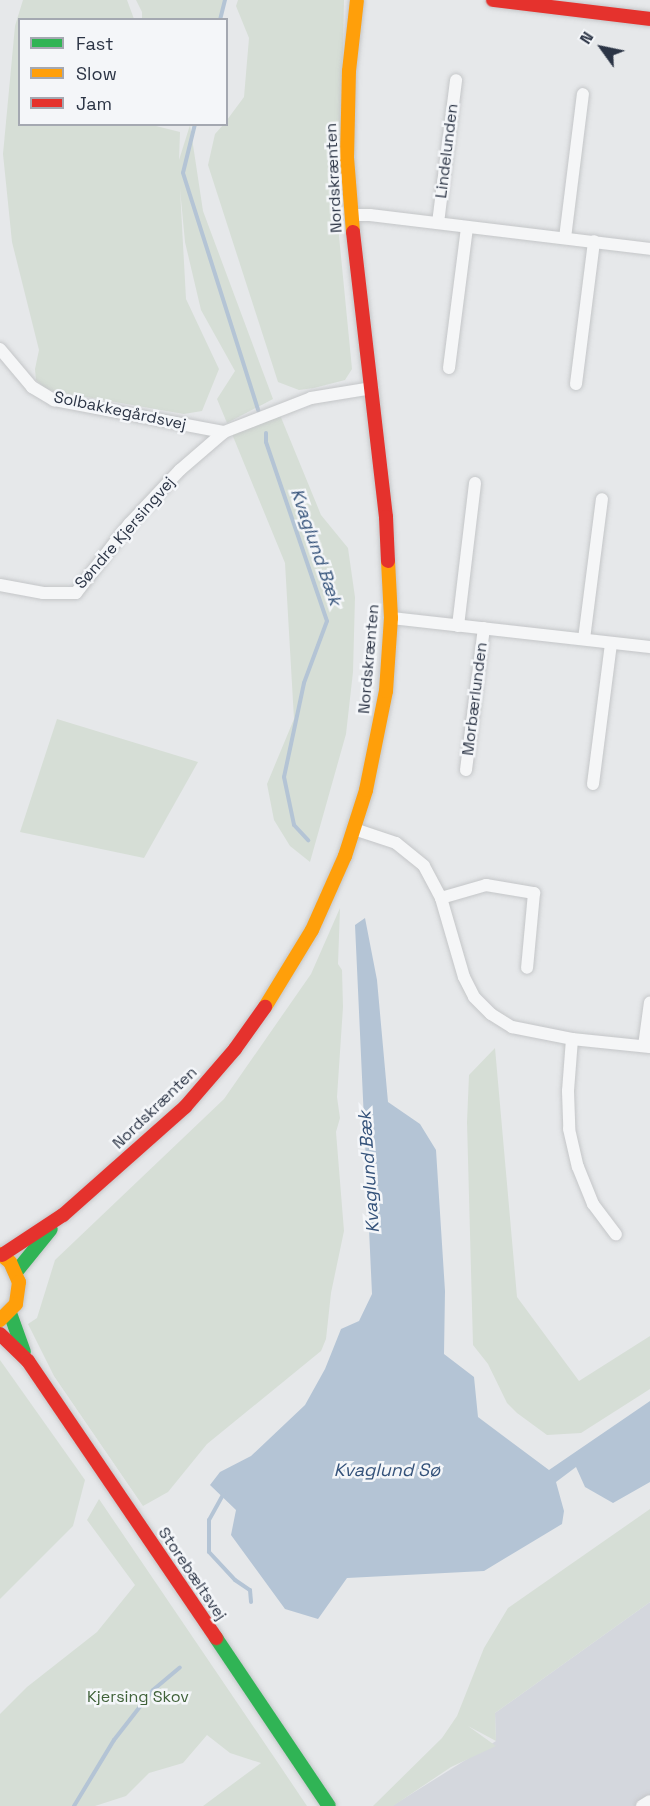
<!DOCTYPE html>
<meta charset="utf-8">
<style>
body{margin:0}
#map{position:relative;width:650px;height:1806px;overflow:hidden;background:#e6e8ea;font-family:"Space Grotesk",sans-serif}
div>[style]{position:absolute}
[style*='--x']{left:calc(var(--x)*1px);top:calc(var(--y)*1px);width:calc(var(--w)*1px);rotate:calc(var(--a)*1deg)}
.built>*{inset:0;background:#d4d7dd}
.green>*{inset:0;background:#d6ded6}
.water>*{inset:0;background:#b4c4d5}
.stream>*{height:4px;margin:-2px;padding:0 2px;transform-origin:2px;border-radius:2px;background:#b4c4d5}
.roads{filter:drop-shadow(0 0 2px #c4c6c8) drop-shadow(0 0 2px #c4c6c8)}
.street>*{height:12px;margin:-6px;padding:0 6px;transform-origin:6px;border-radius:6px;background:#f5f6f7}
.fast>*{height:14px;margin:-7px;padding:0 7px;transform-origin:7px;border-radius:7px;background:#30b455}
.slow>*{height:14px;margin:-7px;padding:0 7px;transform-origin:7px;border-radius:7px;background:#ff9f0a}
.jam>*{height:14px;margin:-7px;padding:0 7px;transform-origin:7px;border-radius:7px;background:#e5322d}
span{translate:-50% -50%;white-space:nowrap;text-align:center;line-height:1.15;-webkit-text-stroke:5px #f4f6f9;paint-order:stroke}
.street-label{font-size:16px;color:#2b3445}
.park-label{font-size:16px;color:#3f6138}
.water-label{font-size:18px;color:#34527a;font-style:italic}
.legend{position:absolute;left:18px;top:18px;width:210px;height:108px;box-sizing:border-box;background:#f4f6f9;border:2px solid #a4a8b1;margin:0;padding:8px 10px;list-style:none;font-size:18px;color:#2b3445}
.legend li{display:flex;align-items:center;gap:12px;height:30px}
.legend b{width:30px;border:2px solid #a4a8b1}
.north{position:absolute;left:572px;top:18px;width:60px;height:60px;-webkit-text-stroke:4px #f4f6f9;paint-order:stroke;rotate:303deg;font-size:16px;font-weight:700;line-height:24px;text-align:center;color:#2b3445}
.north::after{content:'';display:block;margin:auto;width:21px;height:27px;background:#2b3445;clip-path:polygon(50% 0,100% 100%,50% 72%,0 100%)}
</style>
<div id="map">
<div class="built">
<div style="clip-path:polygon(650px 1602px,650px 1806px,392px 1806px,496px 1741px,495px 1713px)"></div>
</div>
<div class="green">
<div style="clip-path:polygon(23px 0,127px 0,134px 19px,20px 20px,20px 124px,152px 125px,180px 132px,179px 160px,190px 125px,203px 211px,273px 399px,227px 423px,217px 399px,235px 371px,201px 310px,185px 242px,180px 189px,186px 299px,219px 369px,202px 411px,184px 414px,63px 393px,46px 389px,36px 380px,35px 369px,39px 350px,12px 242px,3px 154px,15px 26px)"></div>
<div style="clip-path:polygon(136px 0,224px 0,219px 19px,142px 20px,142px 12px)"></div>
<div style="clip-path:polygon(238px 0,344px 0,339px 236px,352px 369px,345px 380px,314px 388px,299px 390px,278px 382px,208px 165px,215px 134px,223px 125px,226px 124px,227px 120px,244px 97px,249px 38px,236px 6px)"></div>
<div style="clip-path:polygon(280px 415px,321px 515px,348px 548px,355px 597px,353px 672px,346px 734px,310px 862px,290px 846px,274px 820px,267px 784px,294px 719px,285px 563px,232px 434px)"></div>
<div style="clip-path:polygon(57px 719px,198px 762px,144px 858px,20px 832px)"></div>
<div style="clip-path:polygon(340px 908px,338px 964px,342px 970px,343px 1007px,337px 1097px,340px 1118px,336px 1132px,344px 1231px,331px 1293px,326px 1339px,321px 1351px,207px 1444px,168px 1492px,143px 1506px,54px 1376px,28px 1324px,37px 1318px,55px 1260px,224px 1099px,311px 974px)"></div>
<div style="clip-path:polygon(495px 1048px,517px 1297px,579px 1381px,650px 1336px,650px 1389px,581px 1433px,547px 1435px,517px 1413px,507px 1403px,488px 1364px,473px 1345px,467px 1122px,469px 1075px)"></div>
<div style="clip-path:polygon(0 1360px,85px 1480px,73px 1526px,0 1599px)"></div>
<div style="clip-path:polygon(99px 1499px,274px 1757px,307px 1806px,203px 1806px,261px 1763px,230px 1753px,207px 1735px,183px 1763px,149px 1773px,126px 1796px,95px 1806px,0 1806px,0 1714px,27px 1687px,97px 1632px,135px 1585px,87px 1520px)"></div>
<div style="clip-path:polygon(650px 1509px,650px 1602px,495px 1713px,496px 1741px,468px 1726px,496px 1746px,451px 1767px,393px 1806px,373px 1806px,442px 1738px,457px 1716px,484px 1648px,508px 1608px)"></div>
</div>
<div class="water">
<div style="clip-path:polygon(365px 918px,377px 980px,388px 1102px,420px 1124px,436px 1150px,445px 1291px,444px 1354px,474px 1377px,478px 1417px,549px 1470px,650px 1401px,650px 1482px,613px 1503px,585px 1487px,576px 1467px,556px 1482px,564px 1511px,562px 1524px,484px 1571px,347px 1578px,318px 1619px,285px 1609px,231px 1535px,236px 1510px,210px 1485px,220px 1472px,251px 1456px,305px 1405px,325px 1369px,341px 1329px,359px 1321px,372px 1294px,355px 925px)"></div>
</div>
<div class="stream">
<div style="--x:220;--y:20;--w:21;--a:-76"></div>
<div style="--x:195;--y:124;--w:50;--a:103.8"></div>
<div style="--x:183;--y:173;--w:249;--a:72.4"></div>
<div style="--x:266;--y:433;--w:9;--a:90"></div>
<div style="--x:266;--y:442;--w:189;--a:71.2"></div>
<div style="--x:327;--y:621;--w:66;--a:110.4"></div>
<div style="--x:304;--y:683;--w:96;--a:102"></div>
<div style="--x:284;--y:777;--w:49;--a:78.2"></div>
<div style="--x:294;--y:825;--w:21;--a:47"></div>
<div style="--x:224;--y:1493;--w:31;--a:119"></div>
<div style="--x:209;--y:1520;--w:32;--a:90"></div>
<div style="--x:209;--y:1552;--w:38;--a:47"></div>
<div style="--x:235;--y:1580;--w:18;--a:34"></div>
<div style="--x:250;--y:1590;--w:12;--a:85"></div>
<div style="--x:74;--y:1806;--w:77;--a:-58.8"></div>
<div style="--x:114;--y:1740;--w:63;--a:-52"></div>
<div style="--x:153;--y:1690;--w:35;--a:-40"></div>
</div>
<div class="roads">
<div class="street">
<div style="--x:351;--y:215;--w:19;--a:0"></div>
<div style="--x:370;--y:215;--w:282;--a:6.9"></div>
<div style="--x:438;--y:223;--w:144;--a:-82.8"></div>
<div style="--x:565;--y:238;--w:145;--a:-82.9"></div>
<div style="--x:0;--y:349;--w:50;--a:49.9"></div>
<div style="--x:32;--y:387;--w:26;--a:31"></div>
<div style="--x:54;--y:400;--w:173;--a:10.7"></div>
<div style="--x:449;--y:368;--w:142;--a:-82.7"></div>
<div style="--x:576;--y:384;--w:144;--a:-82.8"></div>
<div style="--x:0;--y:585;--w:44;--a:10.5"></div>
<div style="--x:43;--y:593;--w:33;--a:0"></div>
<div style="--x:76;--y:593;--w:88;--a:-52.4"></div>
<div style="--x:130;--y:523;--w:73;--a:-46.7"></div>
<div style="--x:180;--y:470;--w:58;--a:-40.8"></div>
<div style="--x:224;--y:432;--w:93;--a:-21.3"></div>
<div style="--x:311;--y:398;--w:62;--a:-9.3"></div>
<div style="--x:391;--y:618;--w:261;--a:6.4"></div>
<div style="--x:458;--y:626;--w:144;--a:-83.2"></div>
<div style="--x:584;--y:639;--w:141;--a:-82.7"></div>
<div style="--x:466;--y:770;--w:143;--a:-82.8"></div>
<div style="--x:593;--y:784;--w:142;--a:-82.7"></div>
<div style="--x:354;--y:829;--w:44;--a:18.4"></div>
<div style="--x:396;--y:843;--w:36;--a:39"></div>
<div style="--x:424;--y:866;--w:36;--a:62"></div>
<div style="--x:441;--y:898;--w:82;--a:73.8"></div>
<div style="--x:464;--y:977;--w:22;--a:63"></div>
<div style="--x:474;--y:997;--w:24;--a:45"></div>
<div style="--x:491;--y:1014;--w:25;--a:32"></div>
<div style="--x:512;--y:1027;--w:61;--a:11.3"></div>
<div style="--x:572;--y:1039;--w:78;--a:5.9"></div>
<div style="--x:441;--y:898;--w:47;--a:-16.1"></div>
<div style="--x:486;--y:885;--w:49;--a:9.5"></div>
<div style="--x:534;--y:893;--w:75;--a:95.3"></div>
<div style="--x:572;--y:1039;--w:52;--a:94.4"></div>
<div style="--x:568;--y:1091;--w:38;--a:88"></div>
<div style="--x:569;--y:1129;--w:39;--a:77"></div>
<div style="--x:578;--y:1167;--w:40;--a:68"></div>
<div style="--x:593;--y:1204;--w:38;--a:53"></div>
<div style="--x:644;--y:1046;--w:44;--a:-82.2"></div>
<div style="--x:642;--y:1806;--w:9;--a:-32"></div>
</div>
<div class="fast">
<div style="--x:16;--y:1272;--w:55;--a:-50.9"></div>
<div style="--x:10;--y:1313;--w:41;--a:70.3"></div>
<div style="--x:216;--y:1638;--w:202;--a:56.1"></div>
</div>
<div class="slow">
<div style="--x:353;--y:232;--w:74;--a:-94.6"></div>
<div style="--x:347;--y:158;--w:87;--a:-88.7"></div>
<div style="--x:349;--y:71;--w:71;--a:-83.6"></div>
<div style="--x:265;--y:1007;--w:90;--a:-58.6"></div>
<div style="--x:312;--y:930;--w:81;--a:-66"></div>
<div style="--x:345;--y:856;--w:69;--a:-72.3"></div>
<div style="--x:366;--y:790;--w:101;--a:-78.6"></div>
<div style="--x:386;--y:691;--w:73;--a:-86.1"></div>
<div style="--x:391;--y:618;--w:57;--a:-93"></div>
<div style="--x:0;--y:1254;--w:13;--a:39"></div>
<div style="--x:10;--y:1262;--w:22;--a:66"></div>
<div style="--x:19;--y:1282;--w:22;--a:98"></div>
<div style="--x:16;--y:1304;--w:23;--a:135"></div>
</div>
<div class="jam">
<div style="--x:493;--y:0;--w:158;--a:6.9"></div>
<div style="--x:353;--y:232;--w:287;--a:83.4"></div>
<div style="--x:386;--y:517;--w:44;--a:87.4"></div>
<div style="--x:2;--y:1255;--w:73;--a:-33.3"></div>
<div style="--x:63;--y:1215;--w:163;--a:-41.5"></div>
<div style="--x:185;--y:1107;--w:77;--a:-49.2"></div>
<div style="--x:235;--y:1049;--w:52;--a:-54.5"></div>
<div style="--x:0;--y:1334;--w:39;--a:44"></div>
<div style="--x:28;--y:1361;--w:335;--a:55.8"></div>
</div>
</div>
<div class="street-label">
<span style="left:447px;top:151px;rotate:-83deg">Lindelunden</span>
<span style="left:334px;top:178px;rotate:-93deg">Nordskrænten</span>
<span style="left:120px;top:411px;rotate:12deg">Solbakkegårdsvej</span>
<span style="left:125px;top:533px;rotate:-49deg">Søndre Kjersingvej</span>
<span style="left:369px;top:659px;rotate:-85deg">Nordskrænten</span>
<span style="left:475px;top:699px;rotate:-83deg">Morbærlunden</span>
<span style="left:155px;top:1108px;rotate:-44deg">Nordskrænten</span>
<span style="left:192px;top:1574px;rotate:56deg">Storebæltsvej</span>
</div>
<div class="park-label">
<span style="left:138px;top:1697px">Kjersing Skov</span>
</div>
<div class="water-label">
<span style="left:316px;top:547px;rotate:71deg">Kvaglund Bæk</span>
<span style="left:369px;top:1172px;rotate:-94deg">Kvaglund Bæk</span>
<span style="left:387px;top:1470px">Kvaglund Sø</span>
</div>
<ul class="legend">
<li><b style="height:8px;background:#30b455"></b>Fast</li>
<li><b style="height:8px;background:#ff9f0a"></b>Slow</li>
<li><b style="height:8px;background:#e5322d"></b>Jam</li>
</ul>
<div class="north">N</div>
</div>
